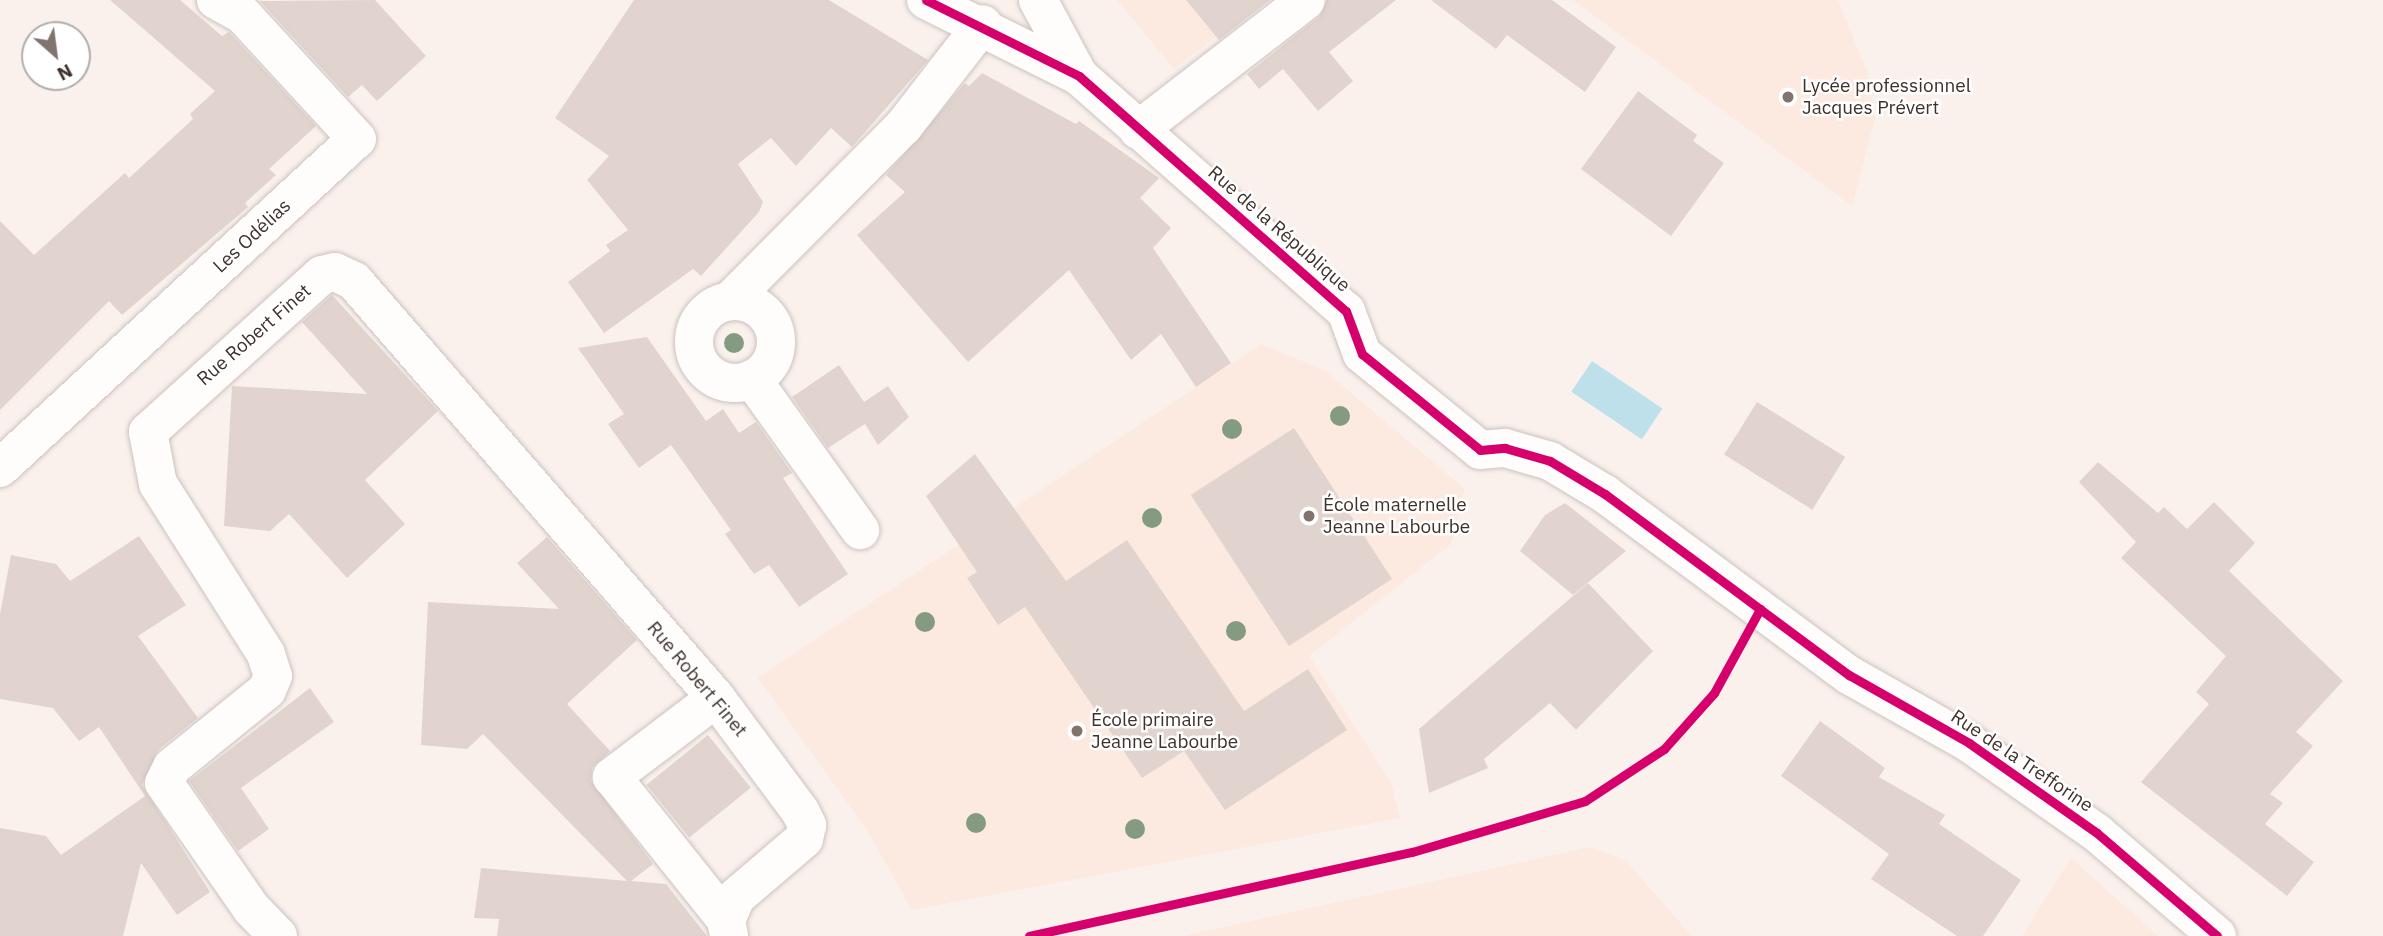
<!DOCTYPE html>
<meta charset="utf-8">
<style>
body{margin:0}
#map{position:relative;width:2383px;height:936px;overflow:hidden;background:#faf1ed;font-family:"IBM Plex Sans",sans-serif}
div>[style]{position:absolute}
[style*='--x']{left:calc(var(--x)*1px);top:calc(var(--y)*1px);width:calc(var(--w)*1px);rotate:calc(var(--a)*1deg)}
.built>*{inset:0;background:#fce9e0}
.water>*{inset:0;background:#bee0ea;transform-origin:0 0}
.building>*{inset:0;background:#e1d4cf;transform-origin:0 0}
.roads{filter:drop-shadow(0 0 2px #cdc2be) drop-shadow(0 0 2px #cdc2be)}
.minor>*{height:38px;margin:-19px;padding:0 19px;transform-origin:19px;border-radius:19px;background:#fefdfc}
.minor>.ring{margin:-19px;padding:0;box-sizing:content-box;background:none;border:38px solid #fefdfc;border-radius:50%}
.cycleway>*{height:9px;margin:-4.5px;padding:0 4.5px;transform-origin:4.5px;border-radius:4.5px;background:#d6006c}
.trees>*{width:20px;height:20px;margin:-10px;border-radius:50%;background:#849b81}
.dots>*{width:19px;height:19px;translate:-50% -50%;box-sizing:border-box;border:4px solid #fff;border-radius:50%}
span{translate:-50% -50%;white-space:nowrap;text-align:center;line-height:1.15;-webkit-text-stroke:5px #fff;paint-order:stroke}
.poi-label{font-size:19px;color:#40312b}
.left{translate:0 -50%;text-align:left}
.street-label{font-size:19px;color:#40312b}
.north{position:absolute;left:21px;top:21px;width:70px;height:70px;box-sizing:border-box;background:#fff;border:2px solid #b3adaa;border-radius:50%;rotate:152deg;font-size:19px;font-weight:700;line-height:28px;text-align:center;color:#40312b}
.north::after{content:'';display:block;margin:auto;width:24px;height:32px;background:#81746f;clip-path:polygon(50% 0,100% 100%,50% 72%,0 100%)}
</style>
<div id="map">
<div class="built">
<div style="clip-path:polygon(1117px 0,1265px 0,1174px 69px)"></div>
<div style="clip-path:polygon(1573px 0,1838px 0,1868px 74px,1875px 119px,1852px 206px)"></div>
<div style="clip-path:polygon(1261px 344px,1324px 370px,1465px 489px,1451px 544px,1309px 656px,1391px 783px,1400px 818px,912px 910px,867px 830px,758px 678px)"></div>
<div style="clip-path:polygon(1591px 847px,1626px 861px,1692px 936px,1182px 936px)"></div>
<div style="clip-path:polygon(2071px 858px,2158px 936px,2022px 936px)"></div>
</div>
<div class="water">
<div style="left:1592px;top:361px;width:85px;height:37px;rotate:34deg"></div>
</div>
<div class="building">
<div style="clip-path:polygon(110px 0,180px 0,222px 36px,229px 32px,316px 126px,269px 169px,276px 175px,245px 203px,248px 207px,122px 315px,109px 301px,0 410px,0 221px,34px 255px,125px 173px,129px 178px,193px 119px,190px 114px,215px 91px)"></div>
<div style="clip-path:polygon(375px 0,426px 56px,377px 101px,362px 85px,348px 97px,260px 1px)"></div>
<div style="clip-path:polygon(634px 0,829px 0,928px 60px,852px 147px,831px 128px,796px 166px,771px 138px,738px 164px,763px 202px,759px 212px,701px 276px,693px 269px,604px 333px,568px 282px,610px 251px,606px 245px,628px 230px,587px 180px,609px 156px,555px 118px)"></div>
<div style="clip-path:polygon(1186px 0,1270px 0,1219px 40px)"></div>
<div style="clip-path:polygon(1327px 0,1396px 0,1329px 52px,1353px 81px,1318px 111px,1283px 69px,1259px 89px,1247px 74px,1319px 17px)"></div>
<div style="clip-path:polygon(1431px 0,1552px 0,1616px 47px,1585px 92px,1507px 35px,1496px 49px)"></div>
<div style="clip-path:polygon(982px 73px,1076px 124px,1079px 121px,1159px 178px,1140px 198px,1171px 228px,1153px 248px,1231px 363px,1196px 387px,1161px 334px,1131px 360px,1069px 270px,968px 362px,857px 235px,905px 192px,886px 175px,965px 83px,969px 86px)"></div>
<div style="clip-path:polygon(1638px 91px,1697px 135px,1693px 141px,1724px 163px,1671px 236px,1581px 169px)"></div>
<div style="clip-path:polygon(332px 295px,438px 411px,365px 480px,405px 524px,347px 578px,289px 514px,270px 531px,224px 526px,232px 386px,367px 394px,302px 322px)"></div>
<div style="clip-path:polygon(647px 337px,706px 421px,723px 409px,739px 433px,756px 422px,792px 473px,783px 478px,848px 574px,799px 607px,769px 565px,754px 574px,725px 534px,731px 530px,671px 445px,639px 468px,608px 424px,624px 414px,578px 348px)"></div>
<div style="clip-path:polygon(839px 365px,864px 402px,888px 386px,909px 417px,878px 445px,865px 424px,828px 448px,792px 397px)"></div>
<div style="left:1757px;top:402px;width:104px;height:62px;rotate:32deg"></div>
<div style="left:1294px;top:428px;width:180px;height:123px;rotate:57deg"></div>
<div style="clip-path:polygon(975px 454px,1066px 581px,1127px 540px,1244px 711px,1308px 669px,1347px 730px,1225px 810px,1184px 751px,1142px 778px,1025px 607px,998px 625px,967px 578px,977px 572px,926px 496px)"></div>
<div style="clip-path:polygon(2098px 462px,2158px 513px,2164px 507px,2187px 529px,2214px 502px,2255px 543px,2229px 571px,2343px 681px,2296px 732px,2313px 746px,2270px 794px,2283px 803px,2265px 824px,2314px 862px,2287px 896px,2141px 782px,2209px 704px,2196px 692px,2226px 656px,2121px 558px,2136px 542px,2079px 482px)"></div>
<div style="clip-path:polygon(1565px 503px,1626px 551px,1573px 595px,1520px 551px,1545px 515px)"></div>
<div style="clip-path:polygon(139px 536px,186px 605px,138px 636px,198px 718px,158px 750px,142px 785px,210px 892px,177px 915px,141px 863px,123px 936px,0 936px,0 828px,46px 836px,61px 855px,145px 796px,99px 727px,79px 741px,53px 708px,0 699px,0 614px,11px 555px,56px 564px,70px 581px)"></div>
<div style="clip-path:polygon(547px 537px,637px 640px,567px 704px,610px 751px,592px 768px,591px 781px,653px 864px,631px 881px,666px 884px,707px 936px,497px 936px,499px 919px,474px 918px,481px 868px,627px 881px,483px 734px,467px 749px,421px 745px,428px 602px,559px 609px,517px 563px)"></div>
<div style="clip-path:polygon(1588px 583px,1653px 651px,1576px 730px,1550px 703px,1484px 759px,1488px 768px,1429px 793px,1419px 729px)"></div>
<div style="clip-path:polygon(310px 688px,334px 722px,241px 788px,269px 829px,238px 851px,189px 781px)"></div>
<div style="clip-path:polygon(1820px 721px,1885px 768px,1879px 777px,1945px 815px,1939px 824px,2021px 880px,1983px 936px,1957px 936px,1871px 879px,1889px 854px,1781px 776px)"></div>
<div style="left:708px;top:735px;width:68px;height:79px;rotate:51deg"></div>
</div>
<div class="roads">
<div class="minor">
<div style="--x:926;--y:0;--w:171;--a:26.4"></div>
<div style="--x:1079;--y:76;--w:356;--a:41.4"></div>
<div style="--x:1346;--y:311;--w:46;--a:69.6"></div>
<div style="--x:1362;--y:354;--w:152;--a:39.1"></div>
<div style="--x:1480;--y:450;--w:25;--a:-5"></div>
<div style="--x:1505;--y:448;--w:47;--a:16.1"></div>
<div style="--x:1550;--y:461;--w:64;--a:31"></div>
<div style="--x:1605;--y:494;--w:304;--a:36.6"></div>
<div style="--x:1849;--y:675;--w:138;--a:29.5"></div>
<div style="--x:1969;--y:743;--w:156;--a:35.1"></div>
<div style="--x:2097;--y:833;--w:158;--a:40.6"></div>
<div style="--x:1038;--y:0;--w:86;--a:61.7"></div>
<div style="--x:1138;--y:130;--w:212;--a:-37.7"></div>
<div style="--x:730;--y:301;--w:245;--a:-45.2"></div>
<div style="--x:903;--y:127;--w:130;--a:-52.2"></div>
<div class="ring" style="left:694px;top:301px;width:44px;height:44px"></div>
<div style="--x:752;--y:379;--w:186;--a:54.4"></div>
<div style="--x:0;--y:468;--w:485;--a:-42.7"></div>
<div style="--x:357;--y:139;--w:168;--a:-132.6"></div>
<div style="--x:243;--y:15;--w:31;--a:-151"></div>
<div style="--x:716;--y:698;--w:131;--a:142.8"></div>
<div style="--x:612;--y:777;--w:183;--a:51.4"></div>
<div style="--x:278;--y:936;--w:39;--a:-134"></div>
<div style="--x:251;--y:908;--w:152;--a:-124.8"></div>
<div style="--x:164;--y:783;--w:18;--a:-63"></div>
<div style="--x:172;--y:767;--w:122;--a:-39"></div>
<div style="--x:267;--y:690;--w:15;--a:-67"></div>
<div style="--x:273;--y:676;--w:23;--a:-108"></div>
<div style="--x:266;--y:654;--w:201;--a:-122.4"></div>
<div style="--x:158;--y:484;--w:53;--a:-100.9"></div>
<div style="--x:148;--y:432;--w:234;--a:-42.1"></div>
<div style="--x:322;--y:275;--w:13;--a:-13"></div>
<div style="--x:335;--y:272;--w:21;--a:25"></div>
<div style="--x:354;--y:281;--w:552;--a:49.04"></div>
<div style="--x:716;--y:698;--w:141;--a:53.4"></div>
<div style="--x:800;--y:811;--w:16;--a:63"></div>
<div style="--x:807;--y:825;--w:14;--a:102"></div>
<div style="--x:804;--y:839;--w:89;--a:139.5"></div>
<div style="--x:736;--y:897;--w:25;--a:113"></div>
<div style="--x:726;--y:920;--w:16;--a:79"></div>
</div>
</div>
<div class="cycleway">
<div style="--x:926;--y:0;--w:171;--a:26.4"></div>
<div style="--x:1079;--y:76;--w:356;--a:41.4"></div>
<div style="--x:1346;--y:311;--w:46;--a:69.6"></div>
<div style="--x:1362;--y:354;--w:152;--a:39.1"></div>
<div style="--x:1480;--y:450;--w:25;--a:-5"></div>
<div style="--x:1505;--y:448;--w:47;--a:16.1"></div>
<div style="--x:1550;--y:461;--w:64;--a:31"></div>
<div style="--x:1605;--y:494;--w:304;--a:36.6"></div>
<div style="--x:1849;--y:675;--w:138;--a:29.5"></div>
<div style="--x:1969;--y:743;--w:156;--a:35.1"></div>
<div style="--x:2097;--y:833;--w:158;--a:40.6"></div>
<div style="--x:1029;--y:936;--w:392;--a:-12.4"></div>
<div style="--x:1412;--y:852;--w:180;--a:-16.4"></div>
<div style="--x:1585;--y:801;--w:95;--a:-33.4"></div>
<div style="--x:1664;--y:749;--w:75;--a:-48.2"></div>
<div style="--x:1714;--y:693;--w:96;--a:-61.3"></div>
</div>
<div class="trees">
<div style="left:734px;top:343px"></div>
<div style="left:1340px;top:416px"></div>
<div style="left:1232px;top:429px"></div>
<div style="left:1152px;top:518px"></div>
<div style="left:925px;top:622px"></div>
<div style="left:1236px;top:631px"></div>
<div style="left:976px;top:823px"></div>
<div style="left:1135px;top:829px"></div>
</div>
<div class="dots">
<div style="left:1788px;top:97px;background:#81746f"></div>
<div style="left:1309px;top:516px;background:#81746f"></div>
<div style="left:1077px;top:731px;background:#81746f"></div>
</div>
<div class="poi-label">
<span class="left" style="left:1802px;top:97px">Lycée professionnel<br>Jacques Prévert</span>
<span class="left" style="left:1323px;top:516px">École maternelle<br>Jeanne Labourbe</span>
<span class="left" style="left:1091px;top:731px">École primaire<br>Jeanne Labourbe</span>
</div>
<div class="street-label">
<span style="left:1279px;top:229px;rotate:41deg">Rue de la République</span>
<span style="left:252px;top:236px;rotate:-43deg">Les Odélias</span>
<span style="left:254px;top:335px;rotate:-41deg">Rue Robert Finet</span>
<span style="left:697px;top:679px;rotate:50deg">Rue Robert Finet</span>
<span style="left:2022px;top:761px;rotate:34deg">Rue de la Trefforine</span>
</div>
<div class="north">N</div>
</div>
